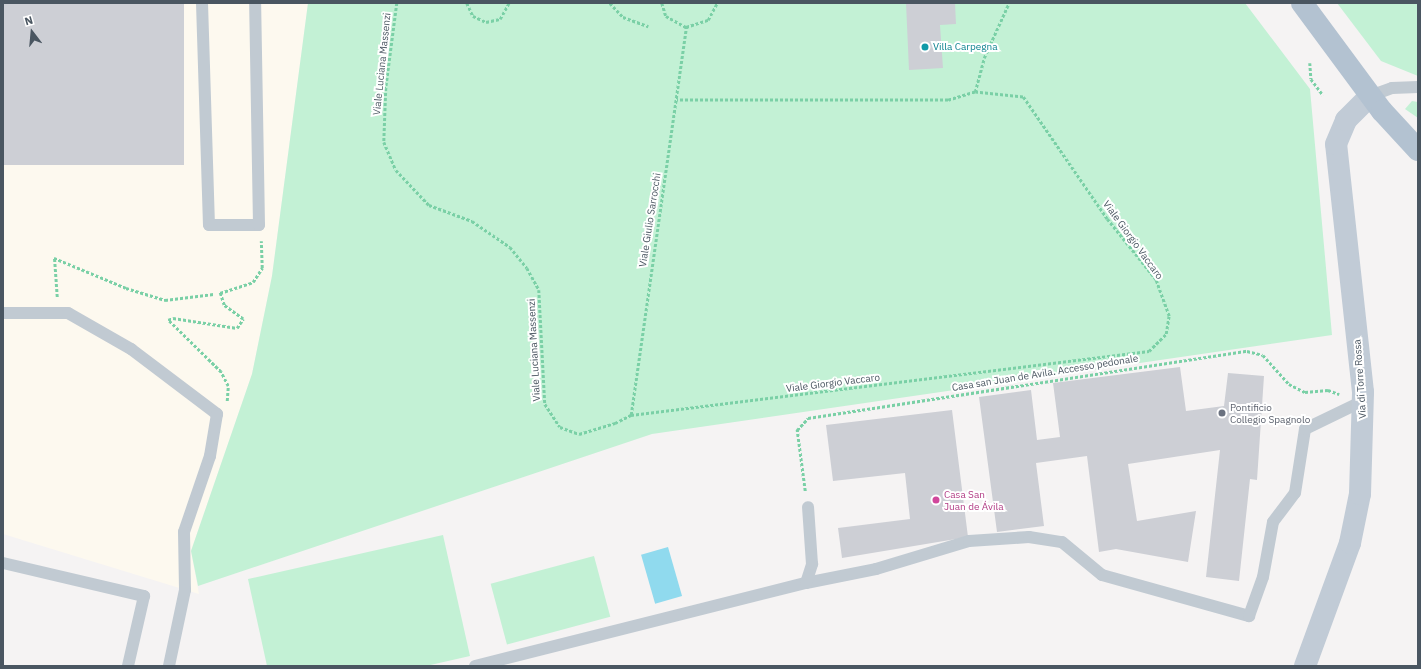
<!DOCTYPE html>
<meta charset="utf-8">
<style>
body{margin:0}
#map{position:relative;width:1421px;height:669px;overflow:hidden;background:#f5f3f3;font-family:"IBM Plex Sans",sans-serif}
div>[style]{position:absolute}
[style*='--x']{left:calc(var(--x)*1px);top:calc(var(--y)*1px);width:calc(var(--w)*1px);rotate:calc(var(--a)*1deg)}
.commercial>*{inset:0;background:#fdf9ef}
.green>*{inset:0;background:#c3f1d5;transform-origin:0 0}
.water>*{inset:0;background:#90daee;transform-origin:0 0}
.building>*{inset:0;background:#cdcfd5;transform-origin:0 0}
.path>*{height:2.5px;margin-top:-1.25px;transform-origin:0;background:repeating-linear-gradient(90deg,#7ad0a6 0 3px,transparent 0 5px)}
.service>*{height:12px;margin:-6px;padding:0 6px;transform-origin:6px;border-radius:6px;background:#c1cad2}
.secondary>*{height:22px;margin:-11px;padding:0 11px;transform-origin:11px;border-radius:11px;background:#c1cbd6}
.primary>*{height:22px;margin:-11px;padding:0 11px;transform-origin:11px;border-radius:11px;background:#b3c2d1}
.dots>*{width:11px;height:11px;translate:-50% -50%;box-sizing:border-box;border:2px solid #fff;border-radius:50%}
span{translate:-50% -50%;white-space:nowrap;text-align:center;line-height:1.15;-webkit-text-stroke:4px #fff;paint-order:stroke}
.culture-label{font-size:10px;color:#0d838f}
.left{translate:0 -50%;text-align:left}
.street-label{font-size:10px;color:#4a5661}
.worship-label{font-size:10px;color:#5b616d}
.hotel-label{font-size:10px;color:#b23c85}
.frame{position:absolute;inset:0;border:4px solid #4a5661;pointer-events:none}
.north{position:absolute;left:12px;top:12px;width:40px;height:40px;-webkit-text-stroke:3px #fff;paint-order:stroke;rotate:344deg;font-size:11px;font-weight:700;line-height:16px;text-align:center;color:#4a5661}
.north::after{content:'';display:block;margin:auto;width:14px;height:18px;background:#4a5661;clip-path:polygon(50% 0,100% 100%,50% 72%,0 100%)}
</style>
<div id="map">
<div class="commercial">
<div style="clip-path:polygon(3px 3px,308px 3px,272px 276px,252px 374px,191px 551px,199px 594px,3px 534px)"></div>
</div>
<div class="green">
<div style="clip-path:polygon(308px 3px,1245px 3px,1310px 89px,1332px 335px,652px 434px,198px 586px,191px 551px,252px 374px,272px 276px)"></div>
<div style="clip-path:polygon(1337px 3px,1418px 3px,1418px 76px,1381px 61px)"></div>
<div style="clip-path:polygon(1412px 101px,1418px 102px,1418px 118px,1405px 109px)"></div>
<div style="clip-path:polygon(443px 535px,470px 656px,426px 666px,267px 666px,248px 579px)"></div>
<div style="left:594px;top:556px;width:63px;height:107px;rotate:75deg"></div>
</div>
<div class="water">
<div style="left:668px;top:547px;width:51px;height:28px;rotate:74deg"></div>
</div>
<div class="building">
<div style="left:3px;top:3px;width:181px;height:162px"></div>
<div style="clip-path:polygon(906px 3px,955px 3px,956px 24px,940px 25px,943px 68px,909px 70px)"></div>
<div style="clip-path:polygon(1180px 367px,1186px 411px,1224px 406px,1228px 373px,1264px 376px,1257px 480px,1250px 479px,1239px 581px,1206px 577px,1220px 450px,1128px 464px,1137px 521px,1196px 511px,1188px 562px,1116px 549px,1099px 552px,1087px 456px,1036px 463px,1044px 526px,997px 532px,979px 397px,1031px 390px,1037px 440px,1060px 437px,1053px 383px)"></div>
<div style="clip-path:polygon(952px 410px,968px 537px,842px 558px,838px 528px,910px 519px,905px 473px,833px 481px,826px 425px)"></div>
</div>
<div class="path">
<div style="--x:397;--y:3;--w:86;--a:97.4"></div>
<div style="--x:386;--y:88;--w:54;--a:92.1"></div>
<div style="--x:384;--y:142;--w:30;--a:67"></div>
<div style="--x:396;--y:170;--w:48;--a:46.7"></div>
<div style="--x:429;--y:205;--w:46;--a:20.4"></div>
<div style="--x:472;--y:221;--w:46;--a:34.4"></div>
<div style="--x:510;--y:247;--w:27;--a:51"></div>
<div style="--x:527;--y:268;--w:25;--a:61"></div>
<div style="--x:539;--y:290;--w:114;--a:87"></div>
<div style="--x:545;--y:404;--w:27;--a:57"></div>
<div style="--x:560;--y:427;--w:20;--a:20"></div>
<div style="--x:579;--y:434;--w:38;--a:-17"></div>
<div style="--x:615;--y:423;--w:18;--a:-27"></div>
<div style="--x:631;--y:415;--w:522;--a:-7.04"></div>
<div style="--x:1149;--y:351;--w:24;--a:-45"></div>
<div style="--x:1166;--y:334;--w:18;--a:-81"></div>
<div style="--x:1169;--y:316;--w:38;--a:-110"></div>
<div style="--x:1156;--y:280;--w:78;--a:-128.8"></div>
<div style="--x:1107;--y:219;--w:148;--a:-124.5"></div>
<div style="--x:1023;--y:97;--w:48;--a:-174.1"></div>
<div style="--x:975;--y:92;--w:28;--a:163"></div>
<div style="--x:948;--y:100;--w:271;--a:180"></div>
<div style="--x:467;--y:3;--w:14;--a:65"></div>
<div style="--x:473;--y:16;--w:14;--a:25"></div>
<div style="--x:486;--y:22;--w:14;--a:-12"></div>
<div style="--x:500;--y:19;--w:18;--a:-61"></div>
<div style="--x:610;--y:3;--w:19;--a:47"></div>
<div style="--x:623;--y:17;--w:27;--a:20"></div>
<div style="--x:662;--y:3;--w:14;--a:73"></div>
<div style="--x:666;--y:16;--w:23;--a:29"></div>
<div style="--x:686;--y:27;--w:23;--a:-18"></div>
<div style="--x:708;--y:20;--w:19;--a:-62"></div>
<div style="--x:1310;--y:63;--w:16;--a:86"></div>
<div style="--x:1311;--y:79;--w:20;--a:53"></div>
<div style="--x:975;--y:92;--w:35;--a:-75"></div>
<div style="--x:984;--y:58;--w:60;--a:-65.6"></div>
<div style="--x:57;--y:297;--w:39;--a:-94"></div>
<div style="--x:54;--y:258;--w:78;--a:22.6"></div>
<div style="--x:126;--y:288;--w:41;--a:17.1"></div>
<div style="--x:165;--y:300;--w:49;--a:-7"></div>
<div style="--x:227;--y:401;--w:15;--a:-86"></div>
<div style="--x:228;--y:386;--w:16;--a:-117"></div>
<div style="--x:221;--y:372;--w:74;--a:-135.5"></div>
<div style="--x:168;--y:320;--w:5;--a:-22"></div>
<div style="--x:173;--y:318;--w:65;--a:8.9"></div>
<div style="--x:237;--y:328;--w:11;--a:-56"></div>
<div style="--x:243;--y:319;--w:24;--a:-144"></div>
<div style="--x:224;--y:305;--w:13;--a:-108"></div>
<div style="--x:220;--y:293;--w:35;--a:-18"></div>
<div style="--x:253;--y:282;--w:17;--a:-57"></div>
<div style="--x:262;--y:268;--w:27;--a:-92"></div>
<div style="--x:631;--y:415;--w:392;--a:-81.9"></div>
<div style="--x:805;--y:491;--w:62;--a:-97.5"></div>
<div style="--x:797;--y:430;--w:16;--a:-47"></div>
<div style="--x:808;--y:418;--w:444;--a:-8.7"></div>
<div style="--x:1247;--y:351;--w:16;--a:14"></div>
<div style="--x:1263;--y:355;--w:39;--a:48"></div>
<div style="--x:1289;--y:384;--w:18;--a:27"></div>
<div style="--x:1305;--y:392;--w:23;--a:-5"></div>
<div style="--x:1328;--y:390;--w:12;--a:20"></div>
</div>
<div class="service">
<div style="--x:202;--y:3;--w:222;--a:88.2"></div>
<div style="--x:209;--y:225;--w:50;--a:0"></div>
<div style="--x:259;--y:225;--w:222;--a:-91"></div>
<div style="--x:1370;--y:96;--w:23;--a:-20"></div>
<div style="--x:1392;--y:88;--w:26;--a:-2"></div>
<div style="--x:3;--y:313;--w:65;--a:0"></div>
<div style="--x:68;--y:313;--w:73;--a:29.7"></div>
<div style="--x:131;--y:349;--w:108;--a:37.1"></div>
<div style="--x:217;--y:414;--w:43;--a:99.5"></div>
<div style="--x:210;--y:456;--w:80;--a:108.9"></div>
<div style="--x:184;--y:532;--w:58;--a:89"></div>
<div style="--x:185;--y:590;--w:78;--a:101.9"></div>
<div style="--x:3;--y:563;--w:145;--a:13.2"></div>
<div style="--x:144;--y:596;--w:72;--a:102.9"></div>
<div style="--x:806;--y:583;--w:71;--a:-11.3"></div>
<div style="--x:876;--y:569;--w:97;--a:-16.8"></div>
<div style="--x:969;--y:541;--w:60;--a:-3.8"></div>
<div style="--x:1029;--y:537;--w:33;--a:9"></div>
<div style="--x:1062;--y:542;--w:52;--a:39.5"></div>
<div style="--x:1102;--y:575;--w:153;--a:15.6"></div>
<div style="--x:1249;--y:616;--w:41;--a:-70.3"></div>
<div style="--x:1263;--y:577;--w:56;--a:-79.7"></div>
<div style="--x:1273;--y:522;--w:36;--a:-53"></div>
<div style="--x:1295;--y:493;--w:65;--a:-81.1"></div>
<div style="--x:1305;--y:429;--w:64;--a:-25.8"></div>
<div style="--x:475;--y:666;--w:341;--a:-14.1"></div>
<div style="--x:806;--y:583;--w:20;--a:-72"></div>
<div style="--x:812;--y:564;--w:57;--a:-94"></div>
</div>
<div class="secondary">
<div style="--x:1305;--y:666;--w:131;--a:-69.9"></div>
<div style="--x:1350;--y:543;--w:50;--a:-78.5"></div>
<div style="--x:1360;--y:494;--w:102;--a:-88.3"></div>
<div style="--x:1363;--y:392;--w:249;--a:-96.2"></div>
<div style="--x:1336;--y:144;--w:26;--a:-67"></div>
<div style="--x:1346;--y:120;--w:34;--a:-45"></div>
</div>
<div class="primary">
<div style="--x:1302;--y:3;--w:134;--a:53.5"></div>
<div style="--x:1382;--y:111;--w:53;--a:47.3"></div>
</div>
<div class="dots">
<div style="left:925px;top:47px;background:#0f9aa8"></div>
<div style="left:1222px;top:413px;background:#6b7280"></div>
<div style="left:936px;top:500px;background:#d1479c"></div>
</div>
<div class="culture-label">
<span class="left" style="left:933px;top:47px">Villa Carpegna</span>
</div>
<div class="street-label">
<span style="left:382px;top:64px;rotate:-84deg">Viale Luciana Massenzi</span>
<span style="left:650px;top:220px;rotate:-81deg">Viale Giulio Sarrocchi</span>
<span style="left:1133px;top:240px;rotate:54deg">Viale Giorgio Vaccaro</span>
<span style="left:534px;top:350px;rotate:-93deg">Viale Luciana Massenzi</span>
<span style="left:1045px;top:373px;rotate:-9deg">Casa san Juan de Avila. Accesso pedonale</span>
<span style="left:1360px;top:379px;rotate:-94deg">Via di Torre Rossa</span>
<span style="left:833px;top:383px;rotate:-7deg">Viale Giorgio Vaccaro</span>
</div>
<div class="worship-label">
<span class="left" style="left:1230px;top:413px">Pontificio<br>Collegio Spagnolo</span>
</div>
<div class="hotel-label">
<span class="left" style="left:944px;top:500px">Casa San<br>Juan de Ávila</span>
</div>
<div class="frame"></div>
<div class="north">N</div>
</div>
